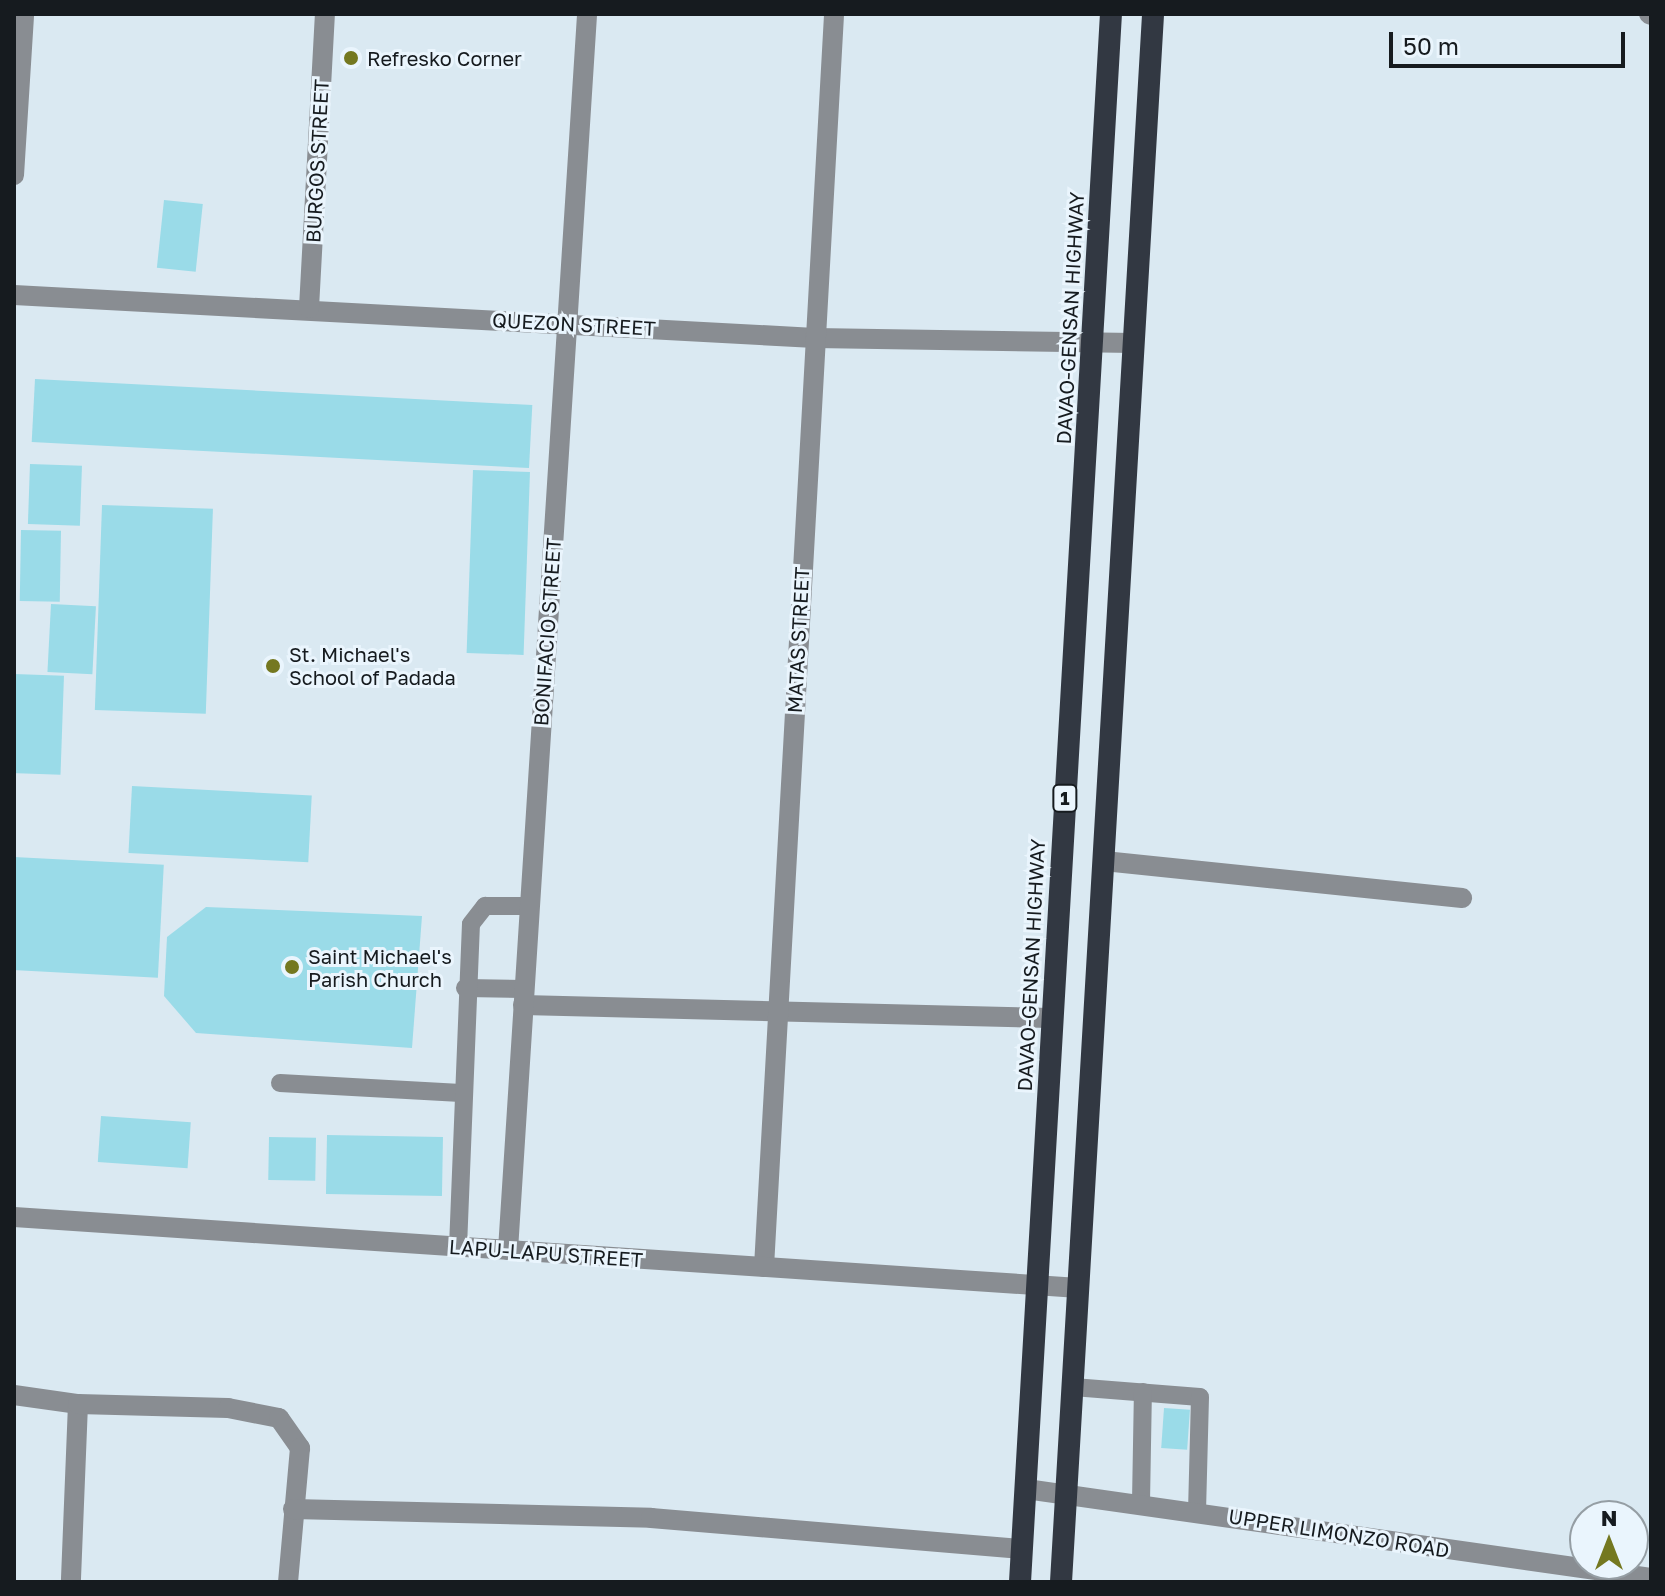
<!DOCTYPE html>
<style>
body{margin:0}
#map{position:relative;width:1665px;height:1596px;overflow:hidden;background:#dae9f2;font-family:"Golos Text",sans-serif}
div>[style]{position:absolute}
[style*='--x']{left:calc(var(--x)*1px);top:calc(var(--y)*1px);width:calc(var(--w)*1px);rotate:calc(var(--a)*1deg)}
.building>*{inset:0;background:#9adbe8;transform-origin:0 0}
.service>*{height:18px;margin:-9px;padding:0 9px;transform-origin:9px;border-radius:9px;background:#898d92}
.minor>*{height:20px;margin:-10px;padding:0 10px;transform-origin:10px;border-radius:10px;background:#898d92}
.tertiary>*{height:20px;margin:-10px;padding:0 10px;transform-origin:10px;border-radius:10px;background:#898d92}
.trunk>*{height:22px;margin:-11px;padding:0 11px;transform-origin:11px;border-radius:11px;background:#323842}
.dots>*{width:22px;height:22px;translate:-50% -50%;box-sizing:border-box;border:4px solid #eaf5fd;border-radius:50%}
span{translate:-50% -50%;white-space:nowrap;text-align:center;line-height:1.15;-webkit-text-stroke:6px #eaf5fd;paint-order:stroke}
.shield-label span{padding:2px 6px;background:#eaf5fd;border:2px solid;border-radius:6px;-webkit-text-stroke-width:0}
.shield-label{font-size:18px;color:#161b1f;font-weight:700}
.poi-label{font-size:20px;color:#161b1f}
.left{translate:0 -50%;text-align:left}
.street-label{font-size:20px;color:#161b1f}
.frame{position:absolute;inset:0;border:16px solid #161b1f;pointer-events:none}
.north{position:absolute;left:1569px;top:1500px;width:80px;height:80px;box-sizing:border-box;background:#eaf5fd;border:2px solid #959ea4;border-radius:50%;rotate:0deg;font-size:22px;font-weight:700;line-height:32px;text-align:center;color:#161b1f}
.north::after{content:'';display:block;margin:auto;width:28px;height:36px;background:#747820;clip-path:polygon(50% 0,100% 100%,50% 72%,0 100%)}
.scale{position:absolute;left:1389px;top:32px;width:236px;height:36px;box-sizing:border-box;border:4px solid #161b1f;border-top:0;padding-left:10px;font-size:24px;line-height:28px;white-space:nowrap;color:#161b1f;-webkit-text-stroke:6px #eaf5fd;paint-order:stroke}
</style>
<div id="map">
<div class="building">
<div style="left:164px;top:200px;width:39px;height:68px;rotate:6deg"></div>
<div style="left:35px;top:379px;width:498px;height:63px;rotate:3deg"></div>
<div style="left:30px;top:464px;width:52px;height:60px;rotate:2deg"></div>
<div style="left:473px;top:470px;width:57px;height:183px;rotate:2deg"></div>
<div style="left:102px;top:505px;width:111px;height:205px;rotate:2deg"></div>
<div style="left:21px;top:530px;width:40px;height:71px;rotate:1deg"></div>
<div style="left:51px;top:604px;width:45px;height:68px;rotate:3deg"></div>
<div style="left:14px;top:674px;width:50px;height:99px;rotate:2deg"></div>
<div style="left:132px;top:786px;width:180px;height:67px;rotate:3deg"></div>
<div style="left:14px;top:857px;width:150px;height:113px;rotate:3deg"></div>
<div style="clip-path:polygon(206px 907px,422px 916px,412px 1048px,196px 1033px,164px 996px,167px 937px)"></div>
<div style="left:101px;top:1116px;width:90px;height:46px;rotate:4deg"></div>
<div style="left:327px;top:1135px;width:116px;height:59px;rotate:1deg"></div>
<div style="left:269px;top:1137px;width:47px;height:43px;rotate:1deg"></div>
<div style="left:1164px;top:1408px;width:26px;height:40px;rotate:4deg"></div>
</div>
<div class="service">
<div style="--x:465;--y:988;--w:59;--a:1"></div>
<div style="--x:280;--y:1083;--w:181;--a:3.2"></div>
<div style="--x:458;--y:1247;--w:323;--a:-87.7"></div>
<div style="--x:471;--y:924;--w:23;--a:-52"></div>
<div style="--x:485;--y:906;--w:44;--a:0"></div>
<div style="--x:1073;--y:1387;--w:127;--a:4.5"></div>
<div style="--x:1200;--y:1397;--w:114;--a:91.5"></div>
<div style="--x:1141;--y:1502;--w:110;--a:-89"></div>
</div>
<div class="minor">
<div style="--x:1649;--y:14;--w:2;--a:27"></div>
<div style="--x:14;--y:175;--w:161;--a:-86.4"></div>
<div style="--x:14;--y:295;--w:802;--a:3.07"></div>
<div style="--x:815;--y:338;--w:319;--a:0.9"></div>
<div style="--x:309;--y:308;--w:294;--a:-86.9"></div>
<div style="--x:1104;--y:861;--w:360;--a:5.9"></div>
<div style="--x:523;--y:1005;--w:529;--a:1.41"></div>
<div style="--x:508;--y:1250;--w:1239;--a:-86.34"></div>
<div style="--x:764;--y:1267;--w:1255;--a:-86.8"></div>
<div style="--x:14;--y:1395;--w:65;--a:8"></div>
<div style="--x:78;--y:1404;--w:178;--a:92.3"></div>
<div style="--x:78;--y:1404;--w:150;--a:1.5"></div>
<div style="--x:228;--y:1408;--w:52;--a:11.1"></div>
<div style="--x:279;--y:1418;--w:37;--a:55"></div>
<div style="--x:300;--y:1448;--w:135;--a:95.1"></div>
<div style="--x:293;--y:1509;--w:358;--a:1.4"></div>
<div style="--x:651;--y:1518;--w:372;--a:4.8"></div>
</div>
<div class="tertiary">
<div style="--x:14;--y:1217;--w:1067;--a:3.81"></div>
<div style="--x:1026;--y:1489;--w:631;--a:8.1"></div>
</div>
<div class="trunk">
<div style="--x:1020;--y:1582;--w:1571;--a:-86.68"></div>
<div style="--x:1061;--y:1582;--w:1571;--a:-86.64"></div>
</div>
<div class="dots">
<div style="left:351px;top:58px;background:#747820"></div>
<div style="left:273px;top:666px;background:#747820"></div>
<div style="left:292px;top:967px;background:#747820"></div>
</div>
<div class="shield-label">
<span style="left:1065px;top:798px">1</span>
</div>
<div class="poi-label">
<span class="left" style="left:367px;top:58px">Refresko Corner</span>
<span class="left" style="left:289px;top:666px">St. Michael's<br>School of Padada</span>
<span class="left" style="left:308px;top:968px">Saint Michael's<br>Parish Church</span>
</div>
<div class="street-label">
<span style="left:317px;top:161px;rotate:-87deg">BURGOS STREET</span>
<span style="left:1070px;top:318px;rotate:-87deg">DAVAO-GENSAN HIGHWAY</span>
<span style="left:574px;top:324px;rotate:3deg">QUEZON STREET</span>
<span style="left:547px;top:632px;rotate:-86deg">BONIFACIO STREET</span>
<span style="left:798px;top:640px;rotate:-87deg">MATAS STREET</span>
<span style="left:1031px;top:965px;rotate:-87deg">DAVAO-GENSAN HIGHWAY</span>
<span style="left:546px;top:1253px;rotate:4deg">LAPU-LAPU STREET</span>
<span style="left:1339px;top:1533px;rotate:9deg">UPPER LIMONZO ROAD</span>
</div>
<div class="frame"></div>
<div class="north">N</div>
<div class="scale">50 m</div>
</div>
